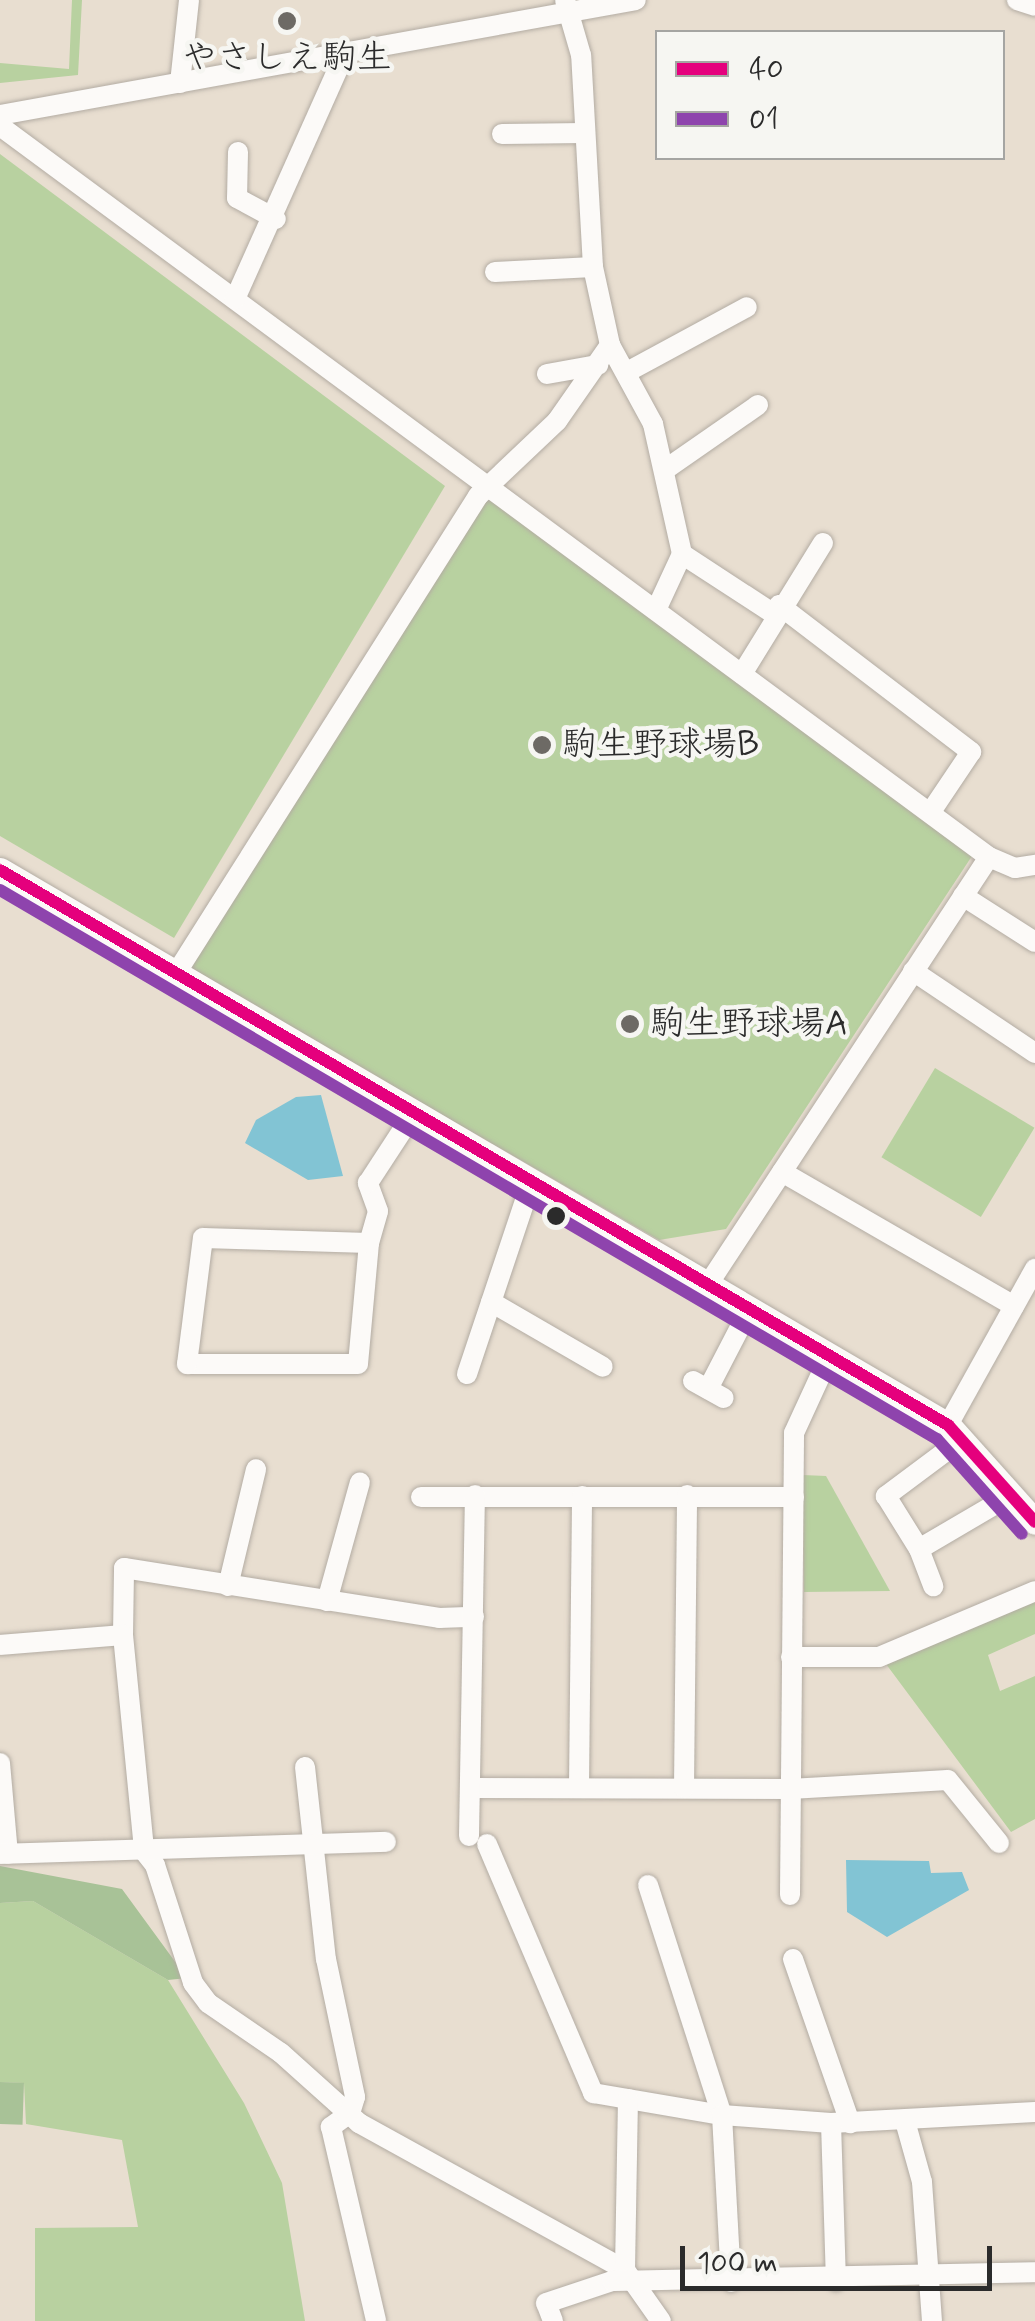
<!DOCTYPE html>
<meta charset="utf-8">
<style>
body{margin:0}
#map{position:relative;width:1035px;height:2321px;overflow:hidden;background:#e8ded0;font-family:Mynerve,"Klee One",sans-serif}
div>[style]{position:absolute}
[style*='--x']{left:calc(var(--x)*1px);top:calc(var(--y)*1px);width:calc(var(--w)*1px);rotate:calc(var(--a)*1deg)}
.green>*{inset:0;background:#b8d1a0;transform-origin:0 0}
.forest>*{inset:0;background:#a8c297;transform-origin:0 0}
.water>*{inset:0;background:#82c4d4}
.roads{filter:drop-shadow(0 0 2px #b3aca3) drop-shadow(0 0 2px #b3aca3)}
.minor>*{height:20px;margin:-10px;padding:0 10px;transform-origin:10px;border-radius:10px;background:#fcfaf8}
.tertiary>*{height:25px;margin:-12.5px;padding:0 12.5px;transform-origin:12.5px;border-radius:12.5px;background:#fcfaf8}
.bus-1>*{height:12px;margin:-6px;padding:0 6px;transform-origin:6px;border-radius:6px;background:#e5007d}
.bus-2>*{height:12px;margin:-6px;padding:0 6px;transform-origin:6px;border-radius:6px;background:#8e44ad}
.dots>*{width:28px;height:28px;translate:-50% -50%;box-sizing:border-box;border:5px solid #f6f6f2;border-radius:50%}
span{translate:-50% -50%;white-space:nowrap;text-align:center;line-height:1.15;-webkit-text-stroke:9px #f6f6f2;paint-order:stroke}
.poi-label{font-size:35px;color:#2b2b2b}
.left{translate:0 -50%;text-align:left}
.legend{position:absolute;left:655px;top:30px;width:350px;height:130px;box-sizing:border-box;background:#f6f6f2;border:2px solid #a5a5a2;margin:0;padding:12px 18px;list-style:none;font-size:30px;color:#2b2b2b}
.legend li{display:flex;align-items:center;gap:20px;height:50px}
.legend b{width:50px;border:2px solid #a5a5a2}
.scale{position:absolute;left:680px;top:2246px;width:312px;height:45px;box-sizing:border-box;border:5px solid #2b2b2b;border-top:0;padding-left:12px;font-size:30px;line-height:35px;white-space:nowrap;color:#2b2b2b;-webkit-text-stroke:8px #f6f6f2;paint-order:stroke}
</style>
<div id="map">
<div class="green">
<div style="clip-path:polygon(72px 0,82px 0,78px 75px,0 83px,0 63px,69px 69px)"></div>
<div style="clip-path:polygon(0 154px,445px 486px,174px 938px,0 836px)"></div>
<div style="clip-path:polygon(488px 496px,972px 856px,726px 1229px,659px 1240px,190px 969px)"></div>
<div style="left:935px;top:1068px;width:116px;height:104px;rotate:31deg"></div>
<div style="clip-path:polygon(803px 1475px,826px 1476px,890px 1591px,804px 1592px)"></div>
<div style="clip-path:polygon(1035px 1598px,1035px 1634px,988px 1655px,1000px 1691px,1035px 1676px,1035px 1819px,1011px 1832px,886px 1664px)"></div>
<div style="clip-path:polygon(33px 1901px,168px 1980px,244px 2103px,282px 2183px,305px 2321px,35px 2321px,35px 2228px,138px 2227px,122px 2140px,26px 2124px,24px 2083px,0 2082px,0 1903px)"></div>
</div>
<div class="forest">
<div style="clip-path:polygon(0 1866px,122px 1889px,187px 1978px,168px 1980px,33px 1901px,0 1903px)"></div>
<div style="left:0;top:2082px;width:24px;height:42px;rotate:2deg"></div>
</div>
<div class="water">
<div style="clip-path:polygon(321px 1095px,343px 1176px,308px 1180px,245px 1143px,256px 1120px,296px 1097px)"></div>
<div style="clip-path:polygon(846px 1860px,929px 1861px,931px 1873px,962px 1872px,969px 1890px,887px 1937px,847px 1912px)"></div>
</div>
<div class="roads">
<div class="minor">
<div style="--x:1017;--y:0;--w:19;--a:18"></div>
<div style="--x:180;--y:83;--w:83;--a:-83.8"></div>
<div style="--x:0;--y:115;--w:646;--a:-10.25"></div>
<div style="--x:0;--y:126;--w:1230;--a:36.47"></div>
<div style="--x:989;--y:857;--w:28;--a:23"></div>
<div style="--x:1015;--y:868;--w:20;--a:-9"></div>
<div style="--x:502;--y:134;--w:83;--a:-0.7"></div>
<div style="--x:238;--y:152;--w:46;--a:91.2"></div>
<div style="--x:237;--y:198;--w:44;--a:28.3"></div>
<div style="--x:495;--y:272;--w:98;--a:-2.9"></div>
<div style="--x:235;--y:299;--w:269;--a:-65.9"></div>
<div style="--x:610;--y:345;--w:90;--a:61.4"></div>
<div style="--x:653;--y:424;--w:133;--a:77.4"></div>
<div style="--x:682;--y:554;--w:62;--a:114.9"></div>
<div style="--x:627;--y:372;--w:136;--a:-28.4"></div>
<div style="--x:547;--y:374;--w:52;--a:-10"></div>
<div style="--x:666;--y:469;--w:112;--a:-34.8"></div>
<div style="--x:682;--y:554;--w:110;--a:33.1"></div>
<div style="--x:779;--y:605;--w:242;--a:37.4"></div>
<div style="--x:971;--y:752;--w:73;--a:123.9"></div>
<div style="--x:742;--y:674;--w:154;--a:-58.3"></div>
<div style="--x:963;--y:896;--w:85;--a:32.6"></div>
<div style="--x:913;--y:971;--w:147;--a:33.9"></div>
<div style="--x:175;--y:975;--w:567;--a:-57.68"></div>
<div style="--x:478;--y:496;--w:109;--a:-43.5"></div>
<div style="--x:557;--y:421;--w:93;--a:-55.1"></div>
<div style="--x:610;--y:345;--w:80;--a:-102.3"></div>
<div style="--x:593;--y:267;--w:212;--a:-93.2"></div>
<div style="--x:581;--y:55;--w:57;--a:-106.2"></div>
<div style="--x:782;--y:1172;--w:268;--a:30"></div>
<div style="--x:369;--y:1243;--w:121;--a:95.2"></div>
<div style="--x:358;--y:1364;--w:171;--a:180"></div>
<div style="--x:187;--y:1364;--w:127;--a:-82.8"></div>
<div style="--x:203;--y:1238;--w:166;--a:1.7"></div>
<div style="--x:369;--y:1243;--w:33;--a:-74"></div>
<div style="--x:378;--y:1211;--w:30;--a:-110"></div>
<div style="--x:368;--y:1183;--w:82;--a:-56.9"></div>
<div style="--x:707;--y:1286;--w:513;--a:-56.68"></div>
<div style="--x:491;--y:1302;--w:129;--a:30.1"></div>
<div style="--x:467;--y:1374;--w:201;--a:-71.5"></div>
<div style="--x:693;--y:1381;--w:35;--a:29"></div>
<div style="--x:708;--y:1389;--w:89;--a:-62.6"></div>
<div style="--x:948;--y:1425;--w:179;--a:-60.9"></div>
<div style="--x:961;--y:1440;--w:94;--a:143.3"></div>
<div style="--x:886;--y:1496;--w:62;--a:58.1"></div>
<div style="--x:919;--y:1549;--w:107;--a:-30.4"></div>
<div style="--x:421;--y:1497;--w:373;--a:0"></div>
<div style="--x:919;--y:1549;--w:40;--a:69"></div>
<div style="--x:228;--y:1586;--w:120;--a:-76.5"></div>
<div style="--x:327;--y:1601;--w:123;--a:-74.5"></div>
<div style="--x:123;--y:1635;--w:67;--a:-89.1"></div>
<div style="--x:124;--y:1568;--w:319;--a:9"></div>
<div style="--x:439;--y:1618;--w:35;--a:-2"></div>
<div style="--x:0;--y:1645;--w:123;--a:-4.6"></div>
<div style="--x:123;--y:1635;--w:217;--a:84.4"></div>
<div style="--x:144;--y:1851;--w:18;--a:52"></div>
<div style="--x:155;--y:1865;--w:124;--a:72.1"></div>
<div style="--x:193;--y:1983;--w:25;--a:53"></div>
<div style="--x:208;--y:2003;--w:88;--a:34.4"></div>
<div style="--x:281;--y:2053;--w:105;--a:41.9"></div>
<div style="--x:359;--y:2123;--w:304;--a:28.9"></div>
<div style="--x:625;--y:2270;--w:62;--a:54.8"></div>
<div style="--x:791;--y:1657;--w:88;--a:0"></div>
<div style="--x:879;--y:1657;--w:169;--a:-22.9"></div>
<div style="--x:0;--y:1763;--w:91;--a:85"></div>
<div style="--x:305;--y:1767;--w:193;--a:83.8"></div>
<div style="--x:326;--y:1959;--w:141;--a:78.1"></div>
<div style="--x:355;--y:2097;--w:17;--a:107"></div>
<div style="--x:350;--y:2113;--w:24;--a:144"></div>
<div style="--x:331;--y:2127;--w:199;--a:76.9"></div>
<div style="--x:579;--y:1787;--w:291;--a:-89.4"></div>
<div style="--x:472;--y:1788;--w:318;--a:0.2"></div>
<div style="--x:790;--y:1789;--w:158;--a:-3.3"></div>
<div style="--x:948;--y:1780;--w:81;--a:51"></div>
<div style="--x:684;--y:1788;--w:293;--a:-89.4"></div>
<div style="--x:469;--y:1836;--w:341;--a:-89"></div>
<div style="--x:487;--y:1844;--w:271;--a:66.9"></div>
<div style="--x:593;--y:2093;--w:131;--a:9.7"></div>
<div style="--x:722;--y:2115;--w:109;--a:4.2"></div>
<div style="--x:831;--y:2123;--w:204;--a:-3.1"></div>
<div style="--x:0;--y:1854;--w:386;--a:-1.8"></div>
<div style="--x:648;--y:1885;--w:242;--a:72.2"></div>
<div style="--x:722;--y:2115;--w:167;--a:86.9"></div>
<div style="--x:790;--y:1895;--w:462;--a:-89.5"></div>
<div style="--x:794;--y:1433;--w:84;--a:-65.3"></div>
<div style="--x:793;--y:1959;--w:174;--a:70.8"></div>
<div style="--x:905;--y:2121;--w:63;--a:74.4"></div>
<div style="--x:922;--y:2182;--w:139;--a:85.9"></div>
<div style="--x:831;--y:2123;--w:158;--a:88.2"></div>
<div style="--x:625;--y:2270;--w:171;--a:-89"></div>
<div style="--x:553;--y:2321;--w:19;--a:-111"></div>
<div style="--x:546;--y:2303;--w:70;--a:-18.4"></div>
<div style="--x:612;--y:2281;--w:423;--a:-1.2"></div>
</div>
<div class="tertiary">
<div style="--x:0;--y:870;--w:1099;--a:30.35"></div>
<div style="--x:948;--y:1425;--w:130;--a:48.1"></div>
</div>
</div>
<div class="bus-1">
<div style="--x:0;--y:870;--w:1099;--a:30.35"></div>
<div style="--x:948;--y:1425;--w:130;--a:48.1"></div>
</div>
<div class="bus-2">
<div style="--x:0;--y:890;--w:1086;--a:30.37"></div>
<div style="--x:937;--y:1439;--w:127;--a:48.2"></div>
</div>
<div class="dots">
<div style="left:287px;top:21px;background:#6d6a65"></div>
<div style="left:542px;top:745px;background:#6d6a65"></div>
<div style="left:630px;top:1024px;background:#6d6a65"></div>
<div style="left:556px;top:1216px;background:#2b2b2b"></div>
</div>
<div class="poi-label">
<span style="left:287px;top:58px">やさしえ駒生</span>
<span class="left" style="left:562px;top:745px">駒生野球場B</span>
<span class="left" style="left:650px;top:1024px">駒生野球場A</span>
</div>
<ul class="legend">
<li><b style="height:12px;background:#e5007d"></b>40</li>
<li><b style="height:12px;background:#8e44ad"></b>01</li>
</ul>
<div class="scale">100 m</div>
</div>
